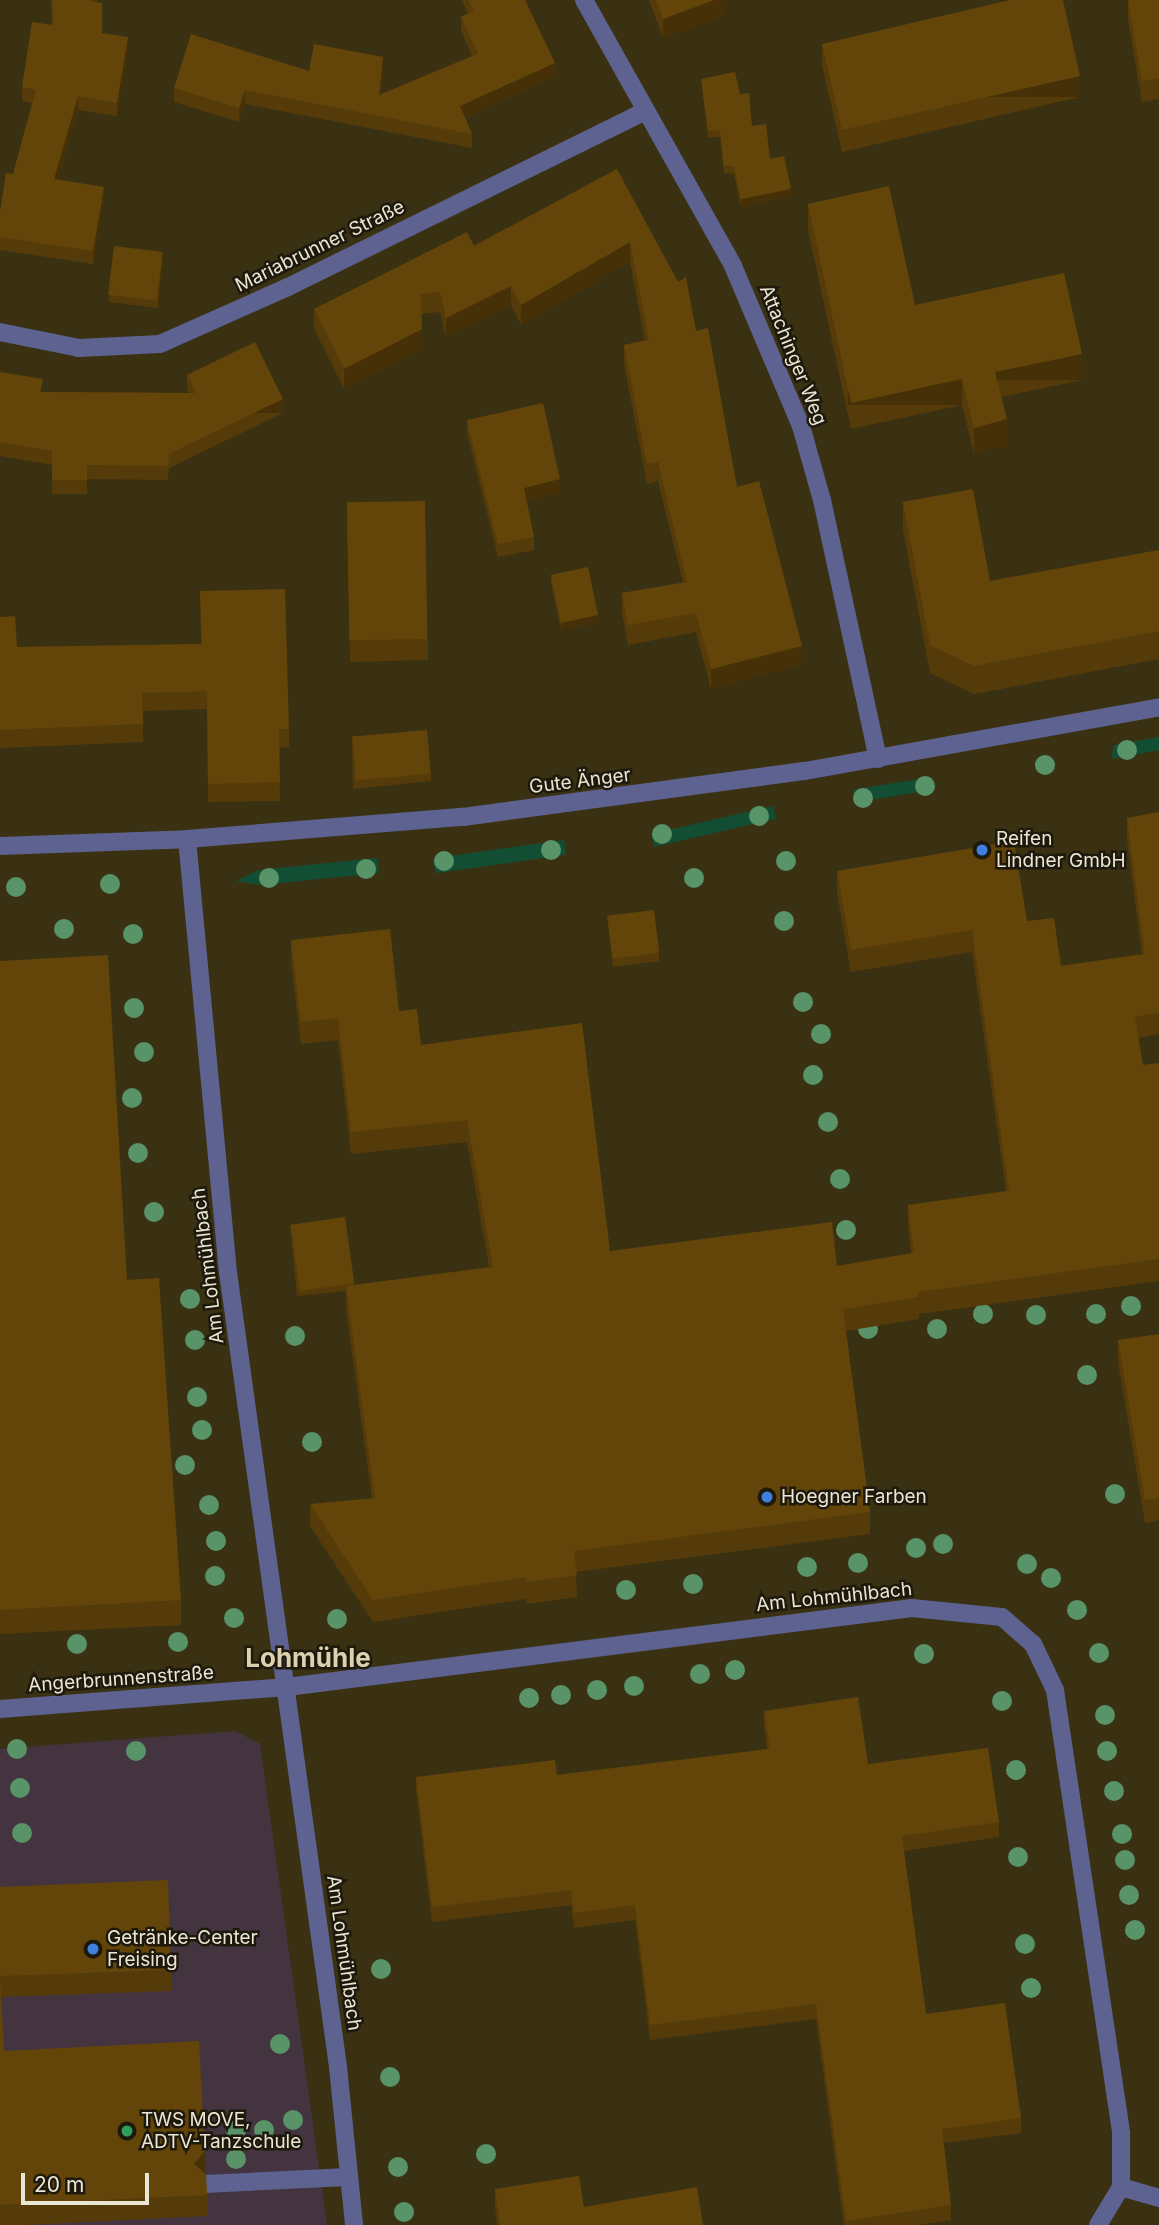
<!DOCTYPE html>
<meta charset="utf-8">
<style>
body{margin:0}
#map{position:relative;width:1159px;height:2225px;overflow:hidden;background:#3a3113;font-family:Inter,sans-serif}
div>[style]{position:absolute}
[style*='--x']{left:calc(var(--x)*1px);top:calc(var(--y)*1px);width:calc(var(--w)*1px);rotate:calc(var(--a)*1deg)}
.commercial>*{inset:0;background:#44343f}
.green>*{inset:0;background:#124e34;transform-origin:0 0}
.lane>*{height:18px;margin:-9px;padding:0 9px;transform-origin:9px;border-radius:9px;background:#5e6290}
.street>*{height:18px;margin:-9px;padding:0 9px;transform-origin:9px;border-radius:9px;background:#5e6290}
.trees>*{width:20px;height:20px;margin:-10px;border-radius:50%;background:#599368}
.wall>*{inset:0;background:#553b09}
.shaded-wall>*{inset:0;background:#453007;transform-origin:0 0}
.building>*{inset:0;background:#63450a;transform-origin:0 0}
.dots>*{width:19px;height:19px;translate:-50% -50%;box-sizing:border-box;border:4px solid #1d190c;border-radius:50%}
span{translate:-50% -50%;white-space:nowrap;text-align:center;line-height:1.15;-webkit-text-stroke:5px #1d190c;paint-order:stroke}
.street-label{font-size:19px;color:#ebe5d4}
.poi-label{font-size:19px;color:#ebe5d4}
.left{translate:0 -50%;text-align:left}
.district-label{font-size:26px;color:#dcd1ae;font-weight:700}
.scale{position:absolute;left:21px;top:2173px;width:128px;height:32px;box-sizing:border-box;border:4px solid #ebe5d4;border-top:0;padding-left:9px;font-size:21px;line-height:24px;white-space:nowrap;color:#ebe5d4;-webkit-text-stroke:5px #1d190c;paint-order:stroke}
</style>
<div id="map">
<div class="commercial">
<div style="clip-path:polygon(235px 1731px,260px 1744px,327px 2225px,0 2225px,0 1749px)"></div>
</div>
<div class="green">
<div style="clip-path:polygon(1159px 737px,1159px 750px,1111px 759px,1114px 745px)"></div>
<div style="left:932px;top:777px;width:13px;height:80px;rotate:81deg"></div>
<div style="left:773px;top:806px;width:13px;height:125px;rotate:77deg"></div>
<div style="left:564px;top:840px;width:15px;height:132px;rotate:82deg"></div>
<div style="clip-path:polygon(377px 858px,379px 873px,260px 885px,236px 881px,258px 870px)"></div>
</div>
<div class="lane">
<div style="--x:205;--y:2184;--w:143;--a:-2.8"></div>
<div style="--x:1121;--y:2187;--w:40;--a:16"></div>
</div>
<div class="street">
<div style="--x:584;--y:0;--w:305;--a:60.7"></div>
<div style="--x:733;--y:266;--w:174;--a:67"></div>
<div style="--x:801;--y:426;--w:77;--a:74.2"></div>
<div style="--x:822;--y:500;--w:265;--a:77.8"></div>
<div style="--x:0;--y:332;--w:81;--a:11.4"></div>
<div style="--x:79;--y:348;--w:81;--a:-2.8"></div>
<div style="--x:160;--y:344;--w:140;--a:-24"></div>
<div style="--x:288;--y:287;--w:396;--a:-26.2"></div>
<div style="--x:187;--y:839;--w:435;--a:84.6"></div>
<div style="--x:228;--y:1272;--w:803;--a:82.12"></div>
<div style="--x:338;--y:2067;--w:159;--a:84.2"></div>
<div style="--x:0;--y:846;--w:187;--a:-2.1"></div>
<div style="--x:187;--y:839;--w:277;--a:-4.6"></div>
<div style="--x:463;--y:817;--w:345;--a:-7.7"></div>
<div style="--x:805;--y:771;--w:360;--a:-10.2"></div>
<div style="--x:0;--y:1709;--w:288;--a:-4.4"></div>
<div style="--x:287;--y:1687;--w:630;--a:-7.2"></div>
<div style="--x:912;--y:1608;--w:90;--a:5.7"></div>
<div style="--x:1002;--y:1617;--w:41;--a:41.1"></div>
<div style="--x:1033;--y:1644;--w:51;--a:64.4"></div>
<div style="--x:1055;--y:1690;--w:448;--a:81.5"></div>
<div style="--x:1121;--y:2133;--w:54;--a:90"></div>
<div style="--x:1121;--y:2187;--w:44;--a:121.2"></div>
</div>
<div class="trees">
<div style="left:1127px;top:750px"></div>
<div style="left:1045px;top:765px"></div>
<div style="left:925px;top:786px"></div>
<div style="left:863px;top:798px"></div>
<div style="left:759px;top:816px"></div>
<div style="left:662px;top:834px"></div>
<div style="left:551px;top:850px"></div>
<div style="left:444px;top:861px"></div>
<div style="left:786px;top:861px"></div>
<div style="left:366px;top:869px"></div>
<div style="left:269px;top:878px"></div>
<div style="left:694px;top:878px"></div>
<div style="left:110px;top:884px"></div>
<div style="left:16px;top:887px"></div>
<div style="left:784px;top:921px"></div>
<div style="left:64px;top:929px"></div>
<div style="left:133px;top:934px"></div>
<div style="left:803px;top:1002px"></div>
<div style="left:134px;top:1008px"></div>
<div style="left:821px;top:1034px"></div>
<div style="left:144px;top:1052px"></div>
<div style="left:813px;top:1075px"></div>
<div style="left:132px;top:1098px"></div>
<div style="left:828px;top:1122px"></div>
<div style="left:138px;top:1153px"></div>
<div style="left:840px;top:1179px"></div>
<div style="left:154px;top:1212px"></div>
<div style="left:846px;top:1230px"></div>
<div style="left:190px;top:1299px"></div>
<div style="left:1131px;top:1306px"></div>
<div style="left:983px;top:1314px"></div>
<div style="left:1096px;top:1314px"></div>
<div style="left:1036px;top:1315px"></div>
<div style="left:868px;top:1329px"></div>
<div style="left:937px;top:1329px"></div>
<div style="left:295px;top:1336px"></div>
<div style="left:195px;top:1340px"></div>
<div style="left:1087px;top:1375px"></div>
<div style="left:197px;top:1397px"></div>
<div style="left:202px;top:1430px"></div>
<div style="left:312px;top:1442px"></div>
<div style="left:185px;top:1465px"></div>
<div style="left:1115px;top:1494px"></div>
<div style="left:209px;top:1505px"></div>
<div style="left:216px;top:1541px"></div>
<div style="left:943px;top:1544px"></div>
<div style="left:916px;top:1548px"></div>
<div style="left:858px;top:1563px"></div>
<div style="left:1027px;top:1564px"></div>
<div style="left:807px;top:1567px"></div>
<div style="left:215px;top:1576px"></div>
<div style="left:1051px;top:1578px"></div>
<div style="left:693px;top:1584px"></div>
<div style="left:626px;top:1590px"></div>
<div style="left:1077px;top:1610px"></div>
<div style="left:234px;top:1618px"></div>
<div style="left:337px;top:1619px"></div>
<div style="left:178px;top:1642px"></div>
<div style="left:77px;top:1644px"></div>
<div style="left:1099px;top:1653px"></div>
<div style="left:924px;top:1654px"></div>
<div style="left:735px;top:1670px"></div>
<div style="left:700px;top:1674px"></div>
<div style="left:634px;top:1686px"></div>
<div style="left:597px;top:1690px"></div>
<div style="left:561px;top:1695px"></div>
<div style="left:529px;top:1698px"></div>
<div style="left:1002px;top:1701px"></div>
<div style="left:1105px;top:1715px"></div>
<div style="left:17px;top:1749px"></div>
<div style="left:136px;top:1751px"></div>
<div style="left:1107px;top:1751px"></div>
<div style="left:1016px;top:1770px"></div>
<div style="left:20px;top:1788px"></div>
<div style="left:1114px;top:1791px"></div>
<div style="left:22px;top:1833px"></div>
<div style="left:1122px;top:1834px"></div>
<div style="left:1018px;top:1857px"></div>
<div style="left:1125px;top:1860px"></div>
<div style="left:1129px;top:1895px"></div>
<div style="left:1135px;top:1930px"></div>
<div style="left:1025px;top:1944px"></div>
<div style="left:381px;top:1969px"></div>
<div style="left:1031px;top:1988px"></div>
<div style="left:280px;top:2044px"></div>
<div style="left:390px;top:2077px"></div>
<div style="left:293px;top:2120px"></div>
<div style="left:236px;top:2130px"></div>
<div style="left:264px;top:2130px"></div>
<div style="left:486px;top:2154px"></div>
<div style="left:236px;top:2159px"></div>
<div style="left:398px;top:2167px"></div>
<div style="left:404px;top:2212px"></div>
</div>
<div class="wall">
<div style="clip-path:polygon(51px 0,101px 0,92px 1px,102px 33px,128px 50px,117px 116px,78px 110px,58px 180px,104px 201px,93px 264px,0 250px,0 212px,13px 174px,32px 103px,22px 101px,22px 87px,52px 25px)"></div>
<div style="clip-path:polygon(462px 0,525px 0,555px 76px,465px 118px,472px 134px,472px 148px,245px 104px,239px 122px,174px 102px,174px 88px,309px 71px,383px 71px,381px 94px,472px 56px,461px 31px,461px 17px,468px 14px)"></div>
<div style="clip-path:polygon(649px 0,732px 0,725px 2px,725px 16px,663px 38px)"></div>
<div style="clip-path:polygon(1128px 0,1159px 0,1159px 99px,1142px 102px,1128px 20px)"></div>
<div style="clip-path:polygon(822px 44px,1080px 97px,842px 152px,822px 65px)"></div>
<div style="clip-path:polygon(701px 79px,740px 94px,752px 126px,791px 196px,741px 207px,734px 174px,724px 173px,720px 137px,708px 138px)"></div>
<div style="clip-path:polygon(617px 169px,696px 331px,737px 487px,802px 665px,711px 689px,696px 632px,628px 645px,622px 613px,622px 593px,683px 583px,658px 481px,647px 484px,624px 364px,624px 345px,645px 340px,630px 262px,521px 325px,511px 305px,446px 337px,440px 312px,421px 314px,422px 349px,344px 389px,314px 329px,314px 309px,474px 246px)"></div>
<div style="clip-path:polygon(808px 204px,915px 305px,1082px 380px,1001px 397px,1007px 445px,974px 454px,962px 405px,851px 429px,808px 230px)"></div>
<div style="clip-path:polygon(163px 260px,158px 308px,109px 302px,109px 295px)"></div>
<div style="clip-path:polygon(0 372px,43px 392px,189px 393px,187px 389px,187px 375px,283px 413px,169px 468px,168px 480px,87px 479px,87px 494px,52px 494px,52px 465px,0 456px)"></div>
<div style="clip-path:polygon(467px 420px,560px 493px,526px 500px,534px 537px,534px 550px,498px 557px,467px 433px)"></div>
<div style="clip-path:polygon(903px 502px,990px 581px,1159px 550px,1159px 659px,974px 694px,930px 673px,903px 530px)"></div>
<div style="clip-path:polygon(347px 524px,428px 639px,428px 660px,350px 662px)"></div>
<div style="clip-path:polygon(551px 575px,598px 623px,561px 630px,551px 583px)"></div>
<div style="clip-path:polygon(200px 591px,289px 729px,289px 747px,279px 748px,280px 801px,208px 802px,207px 709px,143px 711px,143px 742px,0 748px,0 617px,17px 647px,201px 644px)"></div>
<div style="clip-path:polygon(352px 737px,431px 774px,431px 781px,353px 789px)"></div>
<div style="clip-path:polygon(1159px 812px,1159px 1034px,1138px 1038px,1143px 1065px,1159px 1063px,1159px 1281px,919px 1314px,919px 1319px,846px 1331px,870px 1512px,870px 1534px,576px 1572px,577px 1597px,527px 1604px,526px 1599px,373px 1622px,310px 1526px,310px 1504px,372px 1499px,346px 1309px,346px 1291px,297px 1296px,290px 1224px,354px 1283px,354px 1285px,489px 1267px,467px 1142px,351px 1154px,338px 1040px,301px 1044px,291px 962px,291px 940px,399px 1011px,421px 1045px,610px 1251px,837px 1266px,911px 1253px,908px 1227px,908px 1205px,1006px 1191px,972px 952px,851px 972px,837px 893px,837px 871px,1027px 921px,1061px 966px,1142px 954px,1127px 840px,1127px 818px)"></div>
<div style="clip-path:polygon(607px 916px,659px 953px,659px 961px,613px 967px)"></div>
<div style="clip-path:polygon(0 961px,127px 1280px,181px 1600px,181px 1625px,0 1634px)"></div>
<div style="clip-path:polygon(1159px 1334px,1159px 1520px,1145px 1523px,1118px 1362px,1118px 1340px)"></div>
<div style="clip-path:polygon(764px 1711px,868px 1764px,999px 1822px,999px 1837px,904px 1851px,926px 2014px,1021px 2118px,1021px 2133px,944px 2143px,951px 2205px,951px 2220px,919px 2225px,844px 2225px,816px 2019px,650px 2040px,635px 1920px,574px 1928px,571px 1905px,432px 1922px,416px 1791px,416px 1777px,557px 1775px,767px 1749px,764px 1726px)"></div>
<div style="clip-path:polygon(0 1887px,171px 1970px,171px 1991px,1px 1997px,4px 2051px,205px 2173px,207px 2195px,207px 2216px,26px 2225px,0 2225px)"></div>
<div style="clip-path:polygon(495px 2189px,584px 2207px,703px 2225px,497px 2225px,495px 2208px)"></div>
</div>
<div class="shaded-wall">
<div style="clip-path:polygon(714px 0,732px 0,725px 2px,725px 16px,663px 38px,663px 19px)"></div>
<div style="clip-path:polygon(128px 37px,128px 50px,117px 116px,117px 103px)"></div>
<div style="clip-path:polygon(383px 57px,383px 71px,379px 109px,379px 95px)"></div>
<div style="clip-path:polygon(555px 63px,555px 76px,460px 120px,460px 106px)"></div>
<div style="left:1080px;top:76px;width:21px;height:244px;rotate:90deg"></div>
<div style="clip-path:polygon(245px 90px,245px 104px,239px 122px,239px 108px)"></div>
<div style="clip-path:polygon(78px 96px,78px 110px,54px 193px,54px 179px)"></div>
<div style="clip-path:polygon(104px 187px,104px 201px,93px 264px,93px 251px)"></div>
<div style="clip-path:polygon(791px 189px,791px 196px,741px 207px,741px 199px)"></div>
<div style="clip-path:polygon(630px 242px,630px 262px,521px 325px,521px 305px)"></div>
<div style="clip-path:polygon(163px 252px,163px 260px,158px 308px,158px 300px)"></div>
<div style="clip-path:polygon(511px 286px,511px 305px,446px 337px,446px 318px)"></div>
<div style="clip-path:polygon(422px 329px,422px 349px,344px 389px,344px 369px)"></div>
<div style="left:1082px;top:354px;width:26px;height:89px;rotate:90deg"></div>
<div style="left:962px;top:379px;width:26px;height:114px;rotate:90deg"></div>
<div style="left:283px;top:399px;width:14px;height:127px;rotate:90deg"></div>
<div style="clip-path:polygon(1007px 419px,1007px 445px,974px 454px,974px 428px)"></div>
<div style="clip-path:polygon(560px 479px,560px 493px,524px 501px,524px 488px)"></div>
<div style="clip-path:polygon(598px 615px,598px 623px,561px 630px,561px 623px)"></div>
<div style="clip-path:polygon(802px 646px,802px 665px,711px 689px,711px 669px)"></div>
<div style="clip-path:polygon(205px 2151px,205px 2173px,194px 2164px)"></div>
</div>
<div class="building">
<div style="clip-path:polygon(52px 0,87px 0,102px 3px,102px 33px,128px 37px,117px 103px,78px 96px,54px 179px,104px 187px,93px 251px,0 237px,0 212px,6px 173px,13px 174px,36px 90px,22px 87px,32px 22px,53px 25px)"></div>
<div style="clip-path:polygon(468px 0,525px 0,555px 63px,460px 106px,472px 134px,245px 90px,239px 108px,174px 88px,191px 34px,309px 71px,314px 44px,383px 57px,379px 95px,478px 54px,461px 17px,474px 11px)"></div>
<div style="clip-path:polygon(656px 0,714px 0,663px 19px)"></div>
<div style="clip-path:polygon(1010px 0,1063px 0,1080px 76px,842px 130px,822px 44px)"></div>
<div style="clip-path:polygon(1128px 0,1159px 0,1159px 78px,1142px 81px)"></div>
<div style="clip-path:polygon(735px 72px,740px 94px,749px 93px,752px 126px,766px 124px,770px 159px,784px 156px,791px 189px,741px 199px,734px 166px,724px 166px,720px 130px,708px 131px,701px 79px)"></div>
<div style="clip-path:polygon(617px 169px,678px 282px,686px 277px,696px 331px,708px 328px,737px 487px,759px 481px,802px 646px,711px 669px,696px 613px,628px 625px,622px 593px,687px 582px,658px 462px,647px 464px,624px 345px,649px 340px,630px 242px,521px 305px,511px 286px,446px 318px,440px 292px,421px 294px,422px 329px,344px 369px,314px 309px,467px 232px,474px 246px)"></div>
<div style="clip-path:polygon(889px 186px,915px 305px,1064px 273px,1082px 354px,995px 372px,1007px 419px,974px 428px,962px 379px,851px 403px,808px 204px)"></div>
<div style="left:114px;top:246px;width:49px;height:49px;rotate:7deg"></div>
<div style="clip-path:polygon(255px 342px,283px 399px,169px 454px,168px 466px,87px 465px,87px 480px,52px 480px,52px 451px,0 442px,0 372px,43px 379px,40px 392px,196px 393px,187px 375px)"></div>
<div style="clip-path:polygon(543px 403px,560px 479px,524px 488px,534px 537px,498px 544px,467px 420px)"></div>
<div style="clip-path:polygon(973px 489px,990px 581px,1159px 550px,1159px 631px,974px 666px,930px 645px,903px 502px)"></div>
<div style="left:425px;top:501px;width:138px;height:78px;rotate:89deg"></div>
<div style="left:588px;top:567px;width:49px;height:38px;rotate:78deg"></div>
<div style="clip-path:polygon(285px 589px,289px 729px,279px 729px,280px 782px,208px 784px,207px 691px,142px 693px,143px 724px,0 730px,0 617px,15px 616px,17px 647px,202px 644px,200px 591px)"></div>
<div style="left:427px;top:730px;width:44px;height:75px;rotate:85deg"></div>
<div style="clip-path:polygon(1159px 812px,1159px 1012px,1135px 1017px,1143px 1065px,1159px 1063px,1159px 1259px,918px 1292px,919px 1297px,843px 1309px,870px 1512px,574px 1551px,577px 1575px,527px 1582px,526px 1577px,373px 1600px,310px 1504px,375px 1498px,346px 1286px,493px 1267px,467px 1120px,351px 1132px,338px 1018px,301px 1022px,291px 940px,390px 929px,399px 1011px,417px 1009px,421px 1045px,582px 1023px,610px 1251px,832px 1222px,837px 1266px,914px 1253px,908px 1205px,1009px 1191px,972px 930px,851px 950px,837px 871px,1014px 841px,1027px 921px,1054px 918px,1061px 966px,1145px 954px,1127px 818px)"></div>
<div style="left:654px;top:910px;width:43px;height:47px;rotate:83deg"></div>
<div style="clip-path:polygon(108px 955px,127px 1280px,159px 1278px,181px 1600px,0 1610px,0 961px)"></div>
<div style="left:345px;top:1217px;width:67px;height:55px;rotate:82deg"></div>
<div style="clip-path:polygon(1159px 1334px,1159px 1498px,1145px 1500px,1118px 1340px)"></div>
<div style="clip-path:polygon(858px 1697px,868px 1764px,988px 1748px,999px 1822px,902px 1836px,926px 2014px,1005px 2003px,1021px 2118px,942px 2129px,951px 2205px,846px 2221px,816px 2004px,650px 2025px,635px 1905px,574px 1913px,571px 1890px,432px 1907px,416px 1777px,555px 1760px,557px 1775px,770px 1749px,764px 1711px)"></div>
<div style="clip-path:polygon(168px 1880px,171px 1970px,0 1976px,4px 2051px,199px 2041px,205px 2151px,194px 2164px,206px 2174px,207px 2195px,0 2205px,0 1887px)"></div>
<div style="clip-path:polygon(579px 2176px,584px 2207px,697px 2187px,703px 2225px,500px 2225px,495px 2189px)"></div>
</div>
<div class="dots">
<div style="left:982px;top:850px;background:#3f7fe0"></div>
<div style="left:767px;top:1497px;background:#3f7fe0"></div>
<div style="left:93px;top:1949px;background:#3f7fe0"></div>
<div style="left:127px;top:2131px;background:#2e9e5b"></div>
</div>
<div class="street-label">
<span style="left:320px;top:246px;rotate:-26deg">Mariabrunner Straße</span>
<span style="left:793px;top:355px;rotate:68deg">Attachinger Weg</span>
<span style="left:580px;top:781px;rotate:-7deg">Gute Änger</span>
<span style="left:208px;top:1266px;rotate:-97deg">Am Lohmühlbach</span>
<span style="left:834px;top:1597px;rotate:-6deg">Am Lohmühlbach</span>
<span style="left:121px;top:1679px;rotate:-4deg">Angerbrunnenstraße</span>
<span style="left:344px;top:1953px;rotate:82deg">Am Lohmühlbach</span>
</div>
<div class="poi-label">
<span class="left" style="left:996px;top:850px">Reifen<br>Lindner GmbH</span>
<span class="left" style="left:781px;top:1497px">Hoegner Farben</span>
<span class="left" style="left:107px;top:1949px">Getränke-Center<br>Freising</span>
<span class="left" style="left:141px;top:2131px">TWS MOVE,<br>ADTV-Tanzschule</span>
</div>
<div class="district-label">
<span style="left:308px;top:1658px">Lohmühle</span>
</div>
<div class="scale">20 m</div>
</div>
